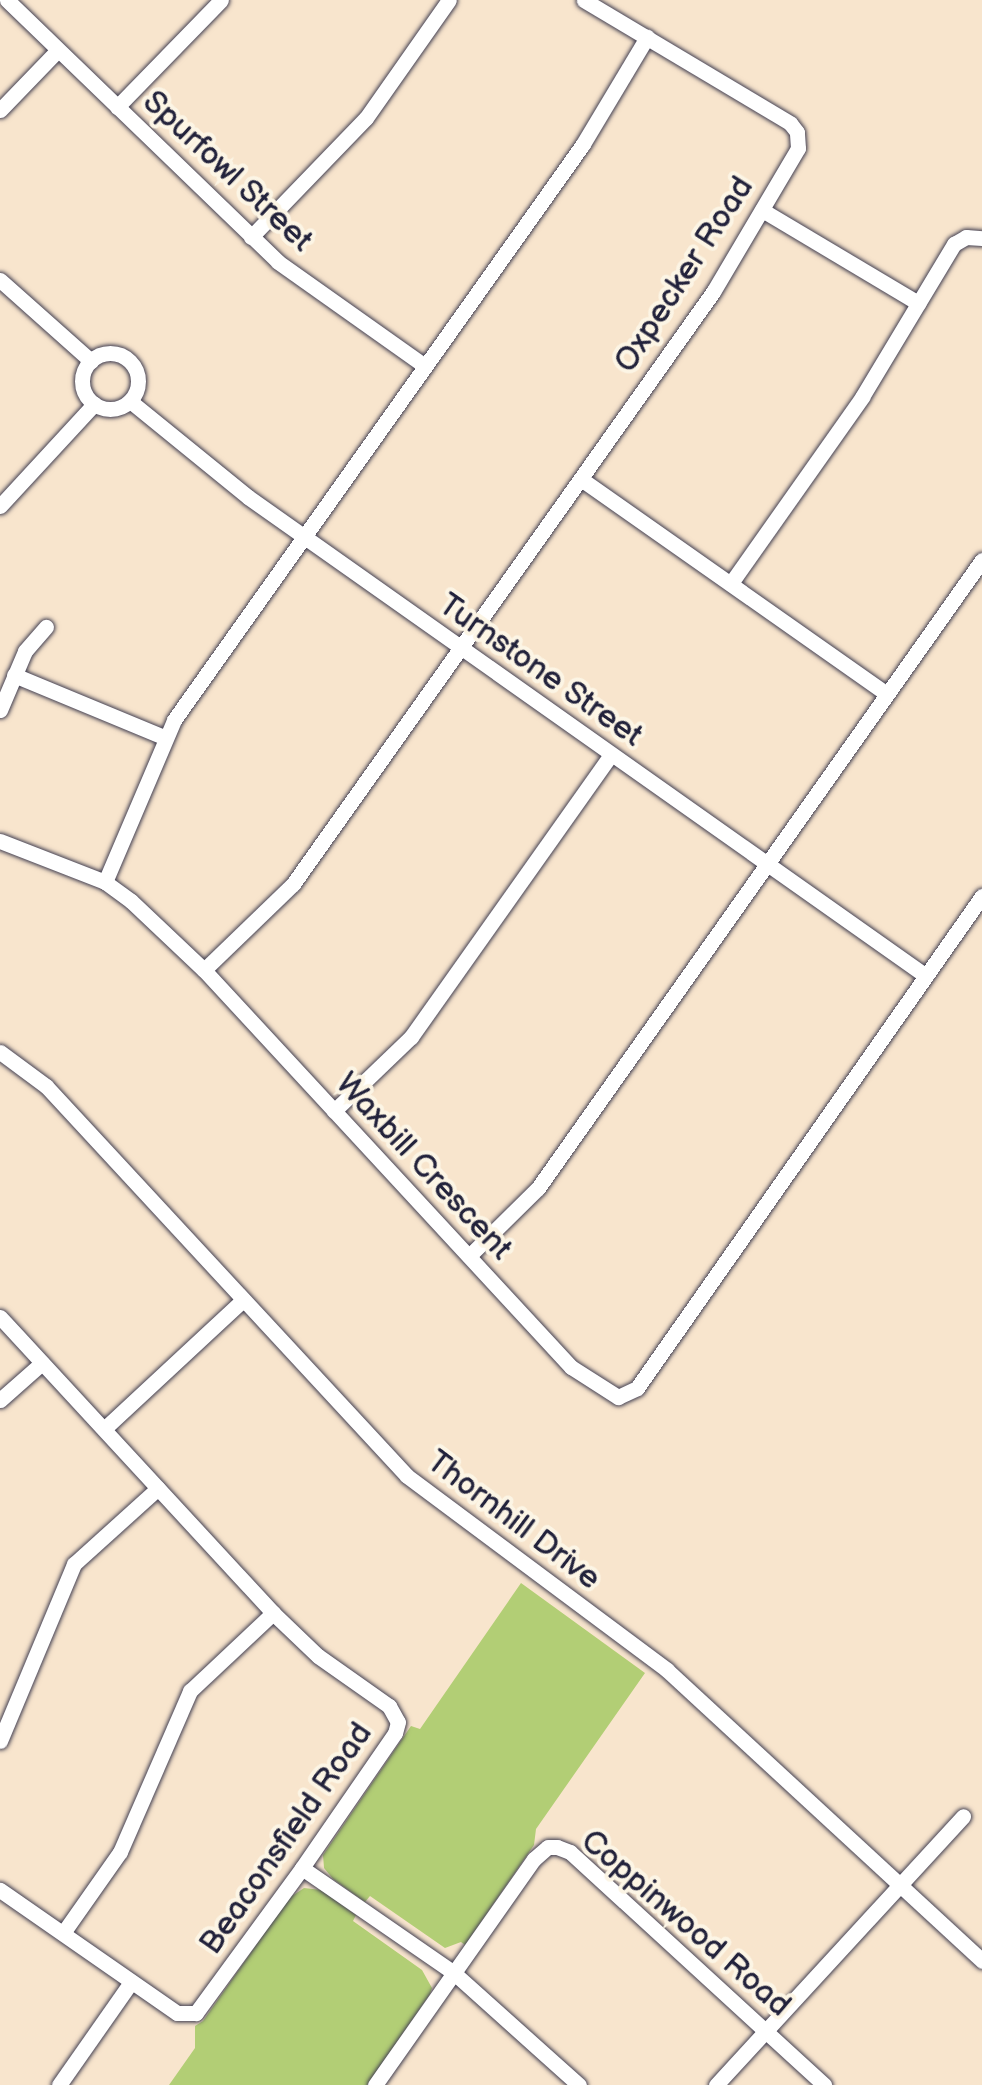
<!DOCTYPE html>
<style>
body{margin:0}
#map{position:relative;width:982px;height:2085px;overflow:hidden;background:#f8e5cd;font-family:"Balsamiq Sans",sans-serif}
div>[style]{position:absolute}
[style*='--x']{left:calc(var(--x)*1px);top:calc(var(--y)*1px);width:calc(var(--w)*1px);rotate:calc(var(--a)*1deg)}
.green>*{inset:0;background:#b2ce75}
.roads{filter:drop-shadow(0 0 2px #423f51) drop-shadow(0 0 2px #423f51)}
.minor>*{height:15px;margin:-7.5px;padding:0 7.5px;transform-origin:7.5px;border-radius:7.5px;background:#fff}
.minor>.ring{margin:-7.5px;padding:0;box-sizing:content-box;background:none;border:15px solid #fff;border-radius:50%}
span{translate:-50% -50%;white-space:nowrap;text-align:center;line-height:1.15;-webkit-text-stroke:8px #fcf5e5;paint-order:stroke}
.street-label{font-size:32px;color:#22223b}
</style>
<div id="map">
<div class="green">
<div style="clip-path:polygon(521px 1583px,645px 1673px,536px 1829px,534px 1845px,465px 1945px,461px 1942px,445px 1948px,370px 1896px,365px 1902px,333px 1879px,324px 1868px,323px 1855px,411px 1726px,420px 1729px)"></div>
<div style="clip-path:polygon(304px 1888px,321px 1890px,356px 1915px,353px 1921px,422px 1970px,432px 1988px,430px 1994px,367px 2085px,169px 2085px,195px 2048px,195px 2026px,203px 2021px,289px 1898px)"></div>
</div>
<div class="roads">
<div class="minor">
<div style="--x:7;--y:0;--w:377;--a:44"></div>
<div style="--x:278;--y:262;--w:180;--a:35.3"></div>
<div style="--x:117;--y:107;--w:149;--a:-45.8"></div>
<div style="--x:0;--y:110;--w:83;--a:-46"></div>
<div style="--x:762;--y:210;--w:182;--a:30.8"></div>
<div style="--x:251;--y:237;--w:165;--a:-46"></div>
<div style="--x:366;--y:118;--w:144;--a:-54.9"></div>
<div style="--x:0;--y:280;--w:122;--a:41.7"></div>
<div class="ring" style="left:82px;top:353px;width:41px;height:41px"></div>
<div style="--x:130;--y:401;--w:152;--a:39.1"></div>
<div style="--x:248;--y:497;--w:830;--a:35.24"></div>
<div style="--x:581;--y:479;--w:374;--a:35.1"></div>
<div style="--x:0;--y:506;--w:139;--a:-47.3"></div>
<div style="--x:731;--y:583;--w:228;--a:-54.8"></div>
<div style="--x:862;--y:397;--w:179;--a:-59"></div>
<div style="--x:954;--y:244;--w:14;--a:-30"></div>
<div style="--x:966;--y:237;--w:16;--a:4"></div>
<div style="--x:14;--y:675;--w:162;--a:22.5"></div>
<div style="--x:0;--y:710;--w:64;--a:-67"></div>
<div style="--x:25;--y:651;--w:32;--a:-49"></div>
<div style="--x:0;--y:841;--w:113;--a:21.3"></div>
<div style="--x:105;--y:882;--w:32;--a:36"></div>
<div style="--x:131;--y:901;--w:100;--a:43.4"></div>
<div style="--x:204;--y:970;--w:541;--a:47.25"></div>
<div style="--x:571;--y:1367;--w:56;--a:32.6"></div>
<div style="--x:618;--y:1397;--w:21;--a:-25"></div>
<div style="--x:637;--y:1388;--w:601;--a:-54.96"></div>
<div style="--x:105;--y:882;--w:176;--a:-66.9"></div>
<div style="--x:174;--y:720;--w:706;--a:-54.62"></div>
<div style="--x:583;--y:144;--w:125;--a:-59.1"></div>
<div style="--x:204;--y:970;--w:124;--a:-44"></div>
<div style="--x:293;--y:884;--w:726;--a:-54.65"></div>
<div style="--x:713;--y:292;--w:167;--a:-59.4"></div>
<div style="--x:798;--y:148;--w:16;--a:-94"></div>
<div style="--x:797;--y:132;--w:11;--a:-128"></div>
<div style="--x:790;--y:123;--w:240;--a:-149.2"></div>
<div style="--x:0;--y:1052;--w:57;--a:36.5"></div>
<div style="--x:46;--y:1086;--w:531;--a:47.21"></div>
<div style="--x:407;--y:1476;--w:324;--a:36.7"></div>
<div style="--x:667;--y:1670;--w:429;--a:42.7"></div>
<div style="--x:334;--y:1111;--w:107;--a:-43.9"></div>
<div style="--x:411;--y:1037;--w:346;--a:-54.7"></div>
<div style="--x:469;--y:1256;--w:97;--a:-44.6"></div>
<div style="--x:538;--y:1188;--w:769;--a:-54.74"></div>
<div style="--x:0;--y:1317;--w:403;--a:47.3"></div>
<div style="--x:273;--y:1613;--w:62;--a:43.7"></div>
<div style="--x:318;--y:1656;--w:87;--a:35.2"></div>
<div style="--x:389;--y:1706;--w:18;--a:61"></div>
<div style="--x:398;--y:1722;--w:11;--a:105"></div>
<div style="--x:395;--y:1733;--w:164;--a:124.6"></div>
<div style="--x:302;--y:1868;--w:180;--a:126.2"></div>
<div style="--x:196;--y:2013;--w:19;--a:180"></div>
<div style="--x:177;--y:2013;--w:216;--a:-145.2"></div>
<div style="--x:0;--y:1400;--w:56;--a:-41.4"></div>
<div style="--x:104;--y:1429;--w:190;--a:-42.9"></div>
<div style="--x:0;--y:1741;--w:192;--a:-67.3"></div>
<div style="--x:74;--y:1564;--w:113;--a:-42.1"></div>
<div style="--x:302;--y:1868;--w:185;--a:34.6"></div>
<div style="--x:454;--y:1973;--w:168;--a:41.9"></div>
<div style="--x:63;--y:1933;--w:99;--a:-54.9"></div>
<div style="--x:120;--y:1852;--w:176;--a:-66.5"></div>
<div style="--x:190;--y:1691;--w:114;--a:-43.2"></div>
<div style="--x:59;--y:2085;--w:126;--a:-55"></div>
<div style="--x:375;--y:2085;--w:276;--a:-54.9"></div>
<div style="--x:534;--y:1859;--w:18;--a:-41"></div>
<div style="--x:548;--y:1847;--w:9;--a:0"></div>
<div style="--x:557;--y:1847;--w:14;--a:21"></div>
<div style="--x:570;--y:1852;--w:345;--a:42.5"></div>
<div style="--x:716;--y:2085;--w:365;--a:-47.4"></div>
</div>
</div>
<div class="street-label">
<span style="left:227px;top:172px;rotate:43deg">Spurfowl Street</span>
<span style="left:685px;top:275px;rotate:-57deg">Oxpecker Road</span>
<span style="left:540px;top:671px;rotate:35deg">Turnstone Street</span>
<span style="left:423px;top:1167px;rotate:47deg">Waxbill Crescent</span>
<span style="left:513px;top:1521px;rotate:37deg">Thornhill Drive</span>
<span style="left:287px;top:1839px;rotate:-55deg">Beaconsfield Road</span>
<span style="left:685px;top:1924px;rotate:41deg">Coppinwood Road</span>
</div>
</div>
